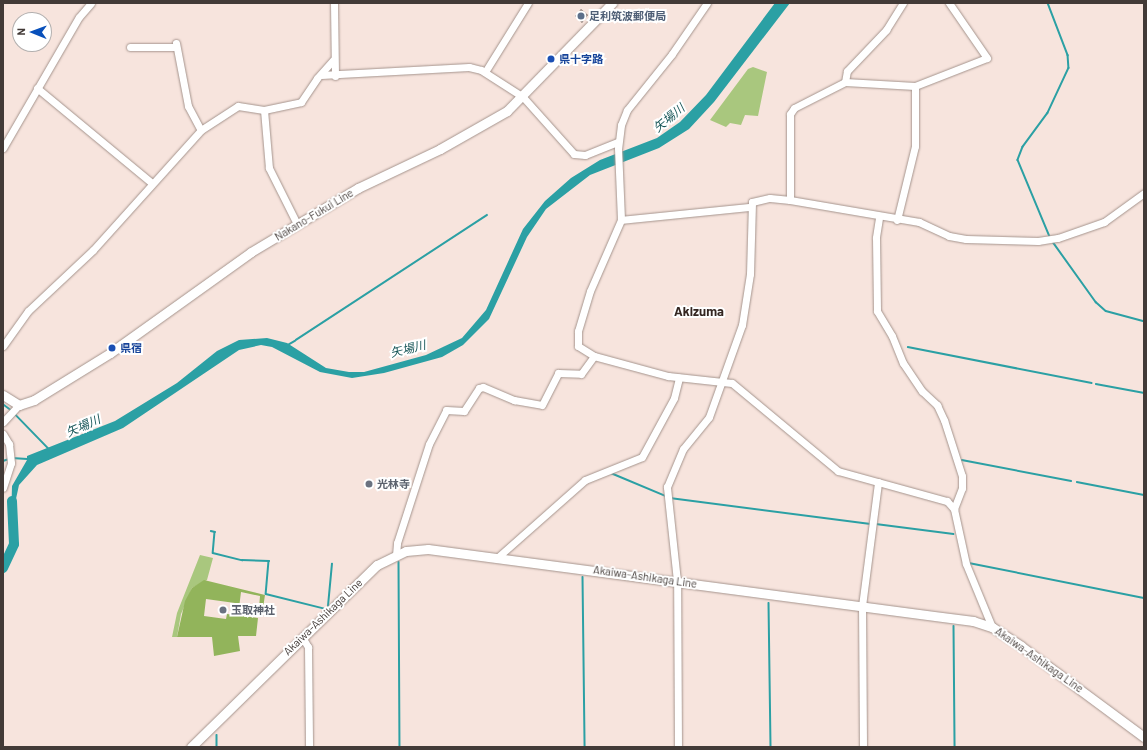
<!DOCTYPE html>
<meta charset="utf-8">
<style>
body{margin:0}
#map{position:relative;width:1147px;height:750px;overflow:hidden;background:#f7e4dd;font-family:Barlow,"Noto Sans JP",sans-serif}
div>[style]{position:absolute}
[style*='--x']{left:calc(var(--x)*1px);top:calc(var(--y)*1px);width:calc(var(--w)*1px);rotate:calc(var(--a)*1deg)}
.green>*{inset:0;background:#a9c77e}
.forest>*{inset:0;background:#92b45b}
.water>*{inset:0;background:#2ba0a4}
.stream>*{height:1.5px;margin:-0.75px;padding:0 0.75px;transform-origin:0.75px;border-radius:0.75px;background:#2ba0a4}
.river>*{height:10px;margin:-5px;padding:0 5px;transform-origin:5px;border-radius:5px;background:#2ba0a4}
.building>*{inset:0;background:#786862}
.roads{filter:drop-shadow(0 0 1px #a5948d) drop-shadow(0 0 1px #a5948d)}
.minor>*{height:7px;margin:-3.5px;padding:0 3.5px;transform-origin:3.5px;border-radius:3.5px;background:#fff}
.major>*{height:9px;margin:-4.5px;padding:0 4.5px;transform-origin:4.5px;border-radius:4.5px;background:#fff}
.dots>*{width:11px;height:11px;translate:-50% -50%;box-sizing:border-box;border:2px solid #fff;border-radius:50%}
span{translate:-50% -50%;white-space:nowrap;text-align:center;line-height:1.15;-webkit-text-stroke:4px #fff;paint-order:stroke}
.service-label{font-size:11px;color:#4e5e75;font-weight:700}
.left{translate:0 -50%;text-align:left}
.transit-label{font-size:11px;color:#164399;font-weight:700}
.street-label{font-size:11px;color:#423a37}
.worship-label{font-size:11px;color:#5b616d;font-weight:700}
.water-label{font-size:12px;color:#175658;font-style:italic}
.quarter-label{font-size:13px;color:#342621;font-weight:700}
.frame{position:absolute;inset:0;border:4px solid #423a37;pointer-events:none}
.north{position:absolute;left:12px;top:12px;width:40px;height:40px;box-sizing:border-box;background:#fff;border:1px solid #b3b0af;border-radius:50%;rotate:271deg;font-size:11px;font-weight:700;line-height:16px;text-align:center;color:#423a37}
.north::after{content:'';display:block;margin:auto;width:14px;height:18px;background:#0850bb;clip-path:polygon(50% 0,100% 100%,50% 72%,0 100%)}
</style>
<div id="map">
<div class="green">
<div style="clip-path:polygon(753px 67px,767px 72px,758px 116px,745px 115px,741px 125px,730px 123px,726px 127px,710px 120px,748px 69px)"></div>
<div style="clip-path:polygon(200px 555px,213px 558px,207px 580px,192px 588px,181px 614px,177px 637px,172px 637px,177px 613px)"></div>
</div>
<div class="forest">
<div style="clip-path:polygon(204px 580px,265px 595px,263px 608px,259px 608px,260px 596px,241px 592px,239px 608px,235px 607px,235px 603px,206px 599px,204px 616px,226px 619px,227px 614px,258px 618px,256px 636px,238px 636px,240px 651px,214px 656px,212px 637px,177px 637px,185px 601px,192px 588px)"></div>
</div>
<div class="water">
<div style="clip-path:polygon(775px 3px,790px 3px,714px 102px,689px 129px,659px 148px,590px 175px,546px 209px,527px 237px,489px 319px,463px 345px,442px 357px,384px 373px,352px 378px,320px 372px,272px 347px,261px 345px,239px 350px,123px 428px,37px 465px,19px 485px,11px 522px,12px 486px,27px 460px,27px 456px,115px 421px,177px 383px,217px 351px,239px 340px,267px 338px,287px 343px,326px 368px,349px 372px,364px 372px,426px 355px,462px 338px,486px 310px,523px 229px,545px 201px,571px 178px,600px 160px,657px 138px,680px 122px,706px 95px)"></div>
</div>
<div class="stream">
<div style="--x:1048;--y:3;--w:56;--a:69"></div>
<div style="--x:1068;--y:55;--w:13;--a:86"></div>
<div style="--x:1069;--y:68;--w:50;--a:115"></div>
<div style="--x:1048;--y:113;--w:42;--a:126.3"></div>
<div style="--x:1023;--y:147;--w:14;--a:111"></div>
<div style="--x:1018;--y:160;--w:83;--a:67.4"></div>
<div style="--x:1053;--y:242;--w:74;--a:54.4"></div>
<div style="--x:1096;--y:302;--w:13;--a:42"></div>
<div style="--x:1106;--y:311;--w:39;--a:15"></div>
<div style="--x:296;--y:340;--w:228;--a:-33.2"></div>
<div style="--x:288;--y:345;--w:8;--a:-30"></div>
<div style="--x:908;--y:347;--w:187;--a:11.1"></div>
<div style="--x:1096;--y:384;--w:49;--a:10.6"></div>
<div style="--x:3;--y:404;--w:10;--a:37"></div>
<div style="--x:15;--y:414;--w:49;--a:45.8"></div>
<div style="--x:12;--y:458;--w:15;--a:4"></div>
<div style="--x:962;--y:460;--w:111;--a:10.9"></div>
<div style="--x:3;--y:461;--w:6;--a:-18"></div>
<div style="--x:611;--y:473;--w:60;--a:22.7"></div>
<div style="--x:1077;--y:482;--w:68;--a:11"></div>
<div style="--x:670;--y:498;--w:202;--a:7.4"></div>
<div style="--x:876;--y:524;--w:78;--a:7.4"></div>
<div style="--x:211;--y:531;--w:4;--a:14"></div>
<div style="--x:215;--y:532;--w:21;--a:95"></div>
<div style="--x:213;--y:553;--w:30;--a:14"></div>
<div style="--x:242;--y:560;--w:27;--a:2"></div>
<div style="--x:269;--y:561;--w:33;--a:95"></div>
<div style="--x:266;--y:594;--w:62;--a:14"></div>
<div style="--x:399;--y:562;--w:185;--a:89.7"></div>
<div style="--x:969;--y:563;--w:178;--a:11.3"></div>
<div style="--x:583;--y:577;--w:170;--a:89.3"></div>
<div style="--x:769;--y:603;--w:144;--a:89.2"></div>
<div style="--x:328;--y:606;--w:42;--a:-84.6"></div>
<div style="--x:954;--y:626;--w:121;--a:89.5"></div>
<div style="--x:217;--y:735;--w:12;--a:90"></div>
</div>
<div class="river">
<div style="--x:3;--y:568;--w:26;--a:-65"></div>
<div style="--x:14;--y:544;--w:43;--a:-92.7"></div>
</div>
<div class="building">
<div style="clip-path:polygon(581px 9px,588px 15px,582px 23px,575px 16px)"></div>
</div>
<div class="roads">
<div class="minor">
<div style="--x:334;--y:3;--w:73;--a:89.2"></div>
<div style="--x:707;--y:3;--w:62;--a:124.5"></div>
<div style="--x:672;--y:54;--w:72;--a:128.8"></div>
<div style="--x:627;--y:110;--w:16;--a:112"></div>
<div style="--x:621;--y:125;--w:23;--a:97"></div>
<div style="--x:618;--y:148;--w:72;--a:87.6"></div>
<div style="--x:621;--y:220;--w:77;--a:113.6"></div>
<div style="--x:590;--y:291;--w:42;--a:106.7"></div>
<div style="--x:578;--y:331;--w:15;--a:90"></div>
<div style="--x:578;--y:346;--w:19;--a:32"></div>
<div style="--x:594;--y:356;--w:77;--a:15.1"></div>
<div style="--x:668;--y:376;--w:64;--a:6.2"></div>
<div style="--x:732;--y:383;--w:138;--a:39.7"></div>
<div style="--x:838;--y:471;--w:113;--a:15.4"></div>
<div style="--x:947;--y:501;--w:11;--a:49"></div>
<div style="--x:954;--y:509;--w:56;--a:77.7"></div>
<div style="--x:966;--y:564;--w:68;--a:67.6"></div>
<div style="--x:176;--y:43;--w:64;--a:79.2"></div>
<div style="--x:188;--y:106;--w:27;--a:62"></div>
<div style="--x:130;--y:47;--w:46;--a:0"></div>
<div style="--x:485;--y:72;--w:81;--a:-58.1"></div>
<div style="--x:321;--y:75;--w:148;--a:-3.1"></div>
<div style="--x:469;--y:67;--w:12;--a:14"></div>
<div style="--x:481;--y:70;--w:50;--a:32.7"></div>
<div style="--x:523;--y:97;--w:76;--a:48.2"></div>
<div style="--x:574;--y:154;--w:11;--a:5"></div>
<div style="--x:585;--y:155;--w:35;--a:-22"></div>
<div style="--x:845;--y:82;--w:11;--a:-80"></div>
<div style="--x:847;--y:71;--w:57;--a:-46.4"></div>
<div style="--x:886;--y:30;--w:32;--a:-58"></div>
<div style="--x:37;--y:88;--w:149;--a:39.6"></div>
<div style="--x:264;--y:110;--w:58;--a:85.1"></div>
<div style="--x:269;--y:168;--w:63;--a:63.4"></div>
<div style="--x:3;--y:148;--w:151;--a:-59.9"></div>
<div style="--x:79;--y:17;--w:18;--a:-49"></div>
<div style="--x:790;--y:200;--w:86;--a:-90"></div>
<div style="--x:790;--y:114;--w:7;--a:-56"></div>
<div style="--x:794;--y:108;--w:57;--a:-27"></div>
<div style="--x:845;--y:82;--w:70;--a:3.3"></div>
<div style="--x:915;--y:86;--w:77;--a:-21.3"></div>
<div style="--x:987;--y:58;--w:67;--a:-124.6"></div>
<div style="--x:879;--y:218;--w:20;--a:99"></div>
<div style="--x:876;--y:238;--w:73;--a:89.2"></div>
<div style="--x:877;--y:311;--w:29;--a:59"></div>
<div style="--x:892;--y:336;--w:29;--a:68"></div>
<div style="--x:903;--y:363;--w:34;--a:56"></div>
<div style="--x:922;--y:391;--w:21;--a:43"></div>
<div style="--x:937;--y:405;--w:17;--a:65"></div>
<div style="--x:944;--y:420;--w:59;--a:72.2"></div>
<div style="--x:962;--y:476;--w:12;--a:90"></div>
<div style="--x:962;--y:488;--w:22;--a:111"></div>
<div style="--x:621;--y:220;--w:130;--a:-5.8"></div>
<div style="--x:897;--y:220;--w:76;--a:-76.3"></div>
<div style="--x:915;--y:146;--w:60;--a:-90"></div>
<div style="--x:3;--y:346;--w:43;--a:-54.5"></div>
<div style="--x:28;--y:311;--w:89;--a:-43.2"></div>
<div style="--x:93;--y:250;--w:161;--a:-48"></div>
<div style="--x:201;--y:130;--w:44;--a:-33"></div>
<div style="--x:238;--y:106;--w:26;--a:9"></div>
<div style="--x:264;--y:110;--w:38;--a:-12"></div>
<div style="--x:301;--y:102;--w:29;--a:-56"></div>
<div style="--x:317;--y:78;--w:24;--a:-48"></div>
<div style="--x:3;--y:422;--w:23;--a:-47"></div>
<div style="--x:3;--y:434;--w:12;--a:59"></div>
<div style="--x:9;--y:444;--w:19;--a:84"></div>
<div style="--x:11;--y:463;--w:26;--a:108"></div>
<div style="--x:396;--y:555;--w:12;--a:-85"></div>
<div style="--x:397;--y:543;--w:104;--a:-72.1"></div>
<div style="--x:429;--y:444;--w:38;--a:-63"></div>
<div style="--x:446;--y:410;--w:18;--a:3"></div>
<div style="--x:464;--y:411;--w:27;--a:-57"></div>
<div style="--x:479;--y:388;--w:4;--a:-14"></div>
<div style="--x:483;--y:387;--w:34;--a:23"></div>
<div style="--x:514;--y:400;--w:28;--a:10"></div>
<div style="--x:542;--y:405;--w:36;--a:-63"></div>
<div style="--x:558;--y:373;--w:23;--a:2"></div>
<div style="--x:581;--y:374;--w:22;--a:-54"></div>
<div style="--x:498;--y:557;--w:116;--a:-41.5"></div>
<div style="--x:585;--y:480;--w:61;--a:-22"></div>
<div style="--x:642;--y:457;--w:67;--a:-61.5"></div>
<div style="--x:674;--y:398;--w:21;--a:-76"></div>
<div style="--x:302;--y:637;--w:12;--a:59"></div>
<div style="--x:308;--y:647;--w:100;--a:89.4"></div>
<div style="--x:678;--y:747;--w:166;--a:-90.3"></div>
<div style="--x:677;--y:581;--w:95;--a:-96.1"></div>
<div style="--x:667;--y:487;--w:41;--a:-67.2"></div>
<div style="--x:683;--y:449;--w:41;--a:-50.9"></div>
<div style="--x:709;--y:417;--w:98;--a:-70.3"></div>
<div style="--x:742;--y:325;--w:52;--a:-81.1"></div>
<div style="--x:750;--y:274;--w:72;--a:-88.4"></div>
<div style="--x:752;--y:202;--w:18;--a:-13"></div>
<div style="--x:770;--y:198;--w:20;--a:6"></div>
<div style="--x:790;--y:200;--w:131;--a:9.7"></div>
<div style="--x:919;--y:222;--w:33;--a:25"></div>
<div style="--x:949;--y:236;--w:17;--a:10"></div>
<div style="--x:966;--y:239;--w:72;--a:1.6"></div>
<div style="--x:1038;--y:241;--w:20;--a:-9"></div>
<div style="--x:1058;--y:238;--w:49;--a:-19.2"></div>
<div style="--x:1104;--y:222;--w:49;--a:-35.9"></div>
<div style="--x:863;--y:747;--w:141;--a:-90.4"></div>
<div style="--x:862;--y:606;--w:125;--a:-82.6"></div>
</div>
<div class="major">
<div style="--x:3;--y:395;--w:19;--a:32"></div>
<div style="--x:19;--y:405;--w:16;--a:-18"></div>
<div style="--x:34;--y:400;--w:89;--a:-31.7"></div>
<div style="--x:110;--y:353;--w:173;--a:-35.6"></div>
<div style="--x:251;--y:252;--w:125;--a:-30.9"></div>
<div style="--x:358;--y:188;--w:91;--a:-25.4"></div>
<div style="--x:440;--y:149;--w:77;--a:-29.6"></div>
<div style="--x:507;--y:111;--w:151;--a:-45.8"></div>
<div style="--x:191;--y:747;--w:260;--a:-44.4"></div>
<div style="--x:377;--y:565;--w:32;--a:-26"></div>
<div style="--x:406;--y:551;--w:22;--a:-5"></div>
<div style="--x:428;--y:549;--w:550;--a:7.53"></div>
<div style="--x:973;--y:621;--w:20;--a:18"></div>
<div style="--x:992;--y:627;--w:35;--a:33"></div>
<div style="--x:1021;--y:646;--w:153;--a:36.5"></div>
</div>
</div>
<div class="dots">
<div style="left:581px;top:16px;background:#5c6f8a"></div>
<div style="left:551px;top:59px;background:#1a4fb4"></div>
<div style="left:112px;top:348px;background:#1a4fb4"></div>
<div style="left:369px;top:484px;background:#6b7280"></div>
<div style="left:223px;top:610px;background:#6b7280"></div>
</div>
<div class="service-label">
<span class="left" style="left:589px;top:16px">足利筑波郵便局</span>
</div>
<div class="transit-label">
<span class="left" style="left:559px;top:59px">県十字路</span>
<span class="left" style="left:120px;top:348px">県宿</span>
</div>
<div class="street-label">
<span style="left:314px;top:215px;rotate:-31deg">Nakano-Fukui Line</span>
<span style="left:645px;top:577px;rotate:8deg">Akaiwa-Ashikaga Line</span>
<span style="left:323px;top:617px;rotate:-44deg">Akaiwa-Ashikaga Line</span>
<span style="left:1039px;top:660px;rotate:35deg">Akaiwa-Ashikaga Line</span>
</div>
<div class="worship-label">
<span class="left" style="left:377px;top:484px">光林寺</span>
<span class="left" style="left:231px;top:610px">玉取神社</span>
</div>
<div class="water-label">
<span style="left:669px;top:118px;rotate:-40deg">矢場川</span>
<span style="left:408px;top:349px;rotate:-14deg">矢場川</span>
<span style="left:83px;top:426px;rotate:-24deg">矢場川</span>
</div>
<div class="quarter-label">
<span style="left:699px;top:311px">Akizuma</span>
</div>
<div class="frame"></div>
<div class="north">N</div>
</div>
